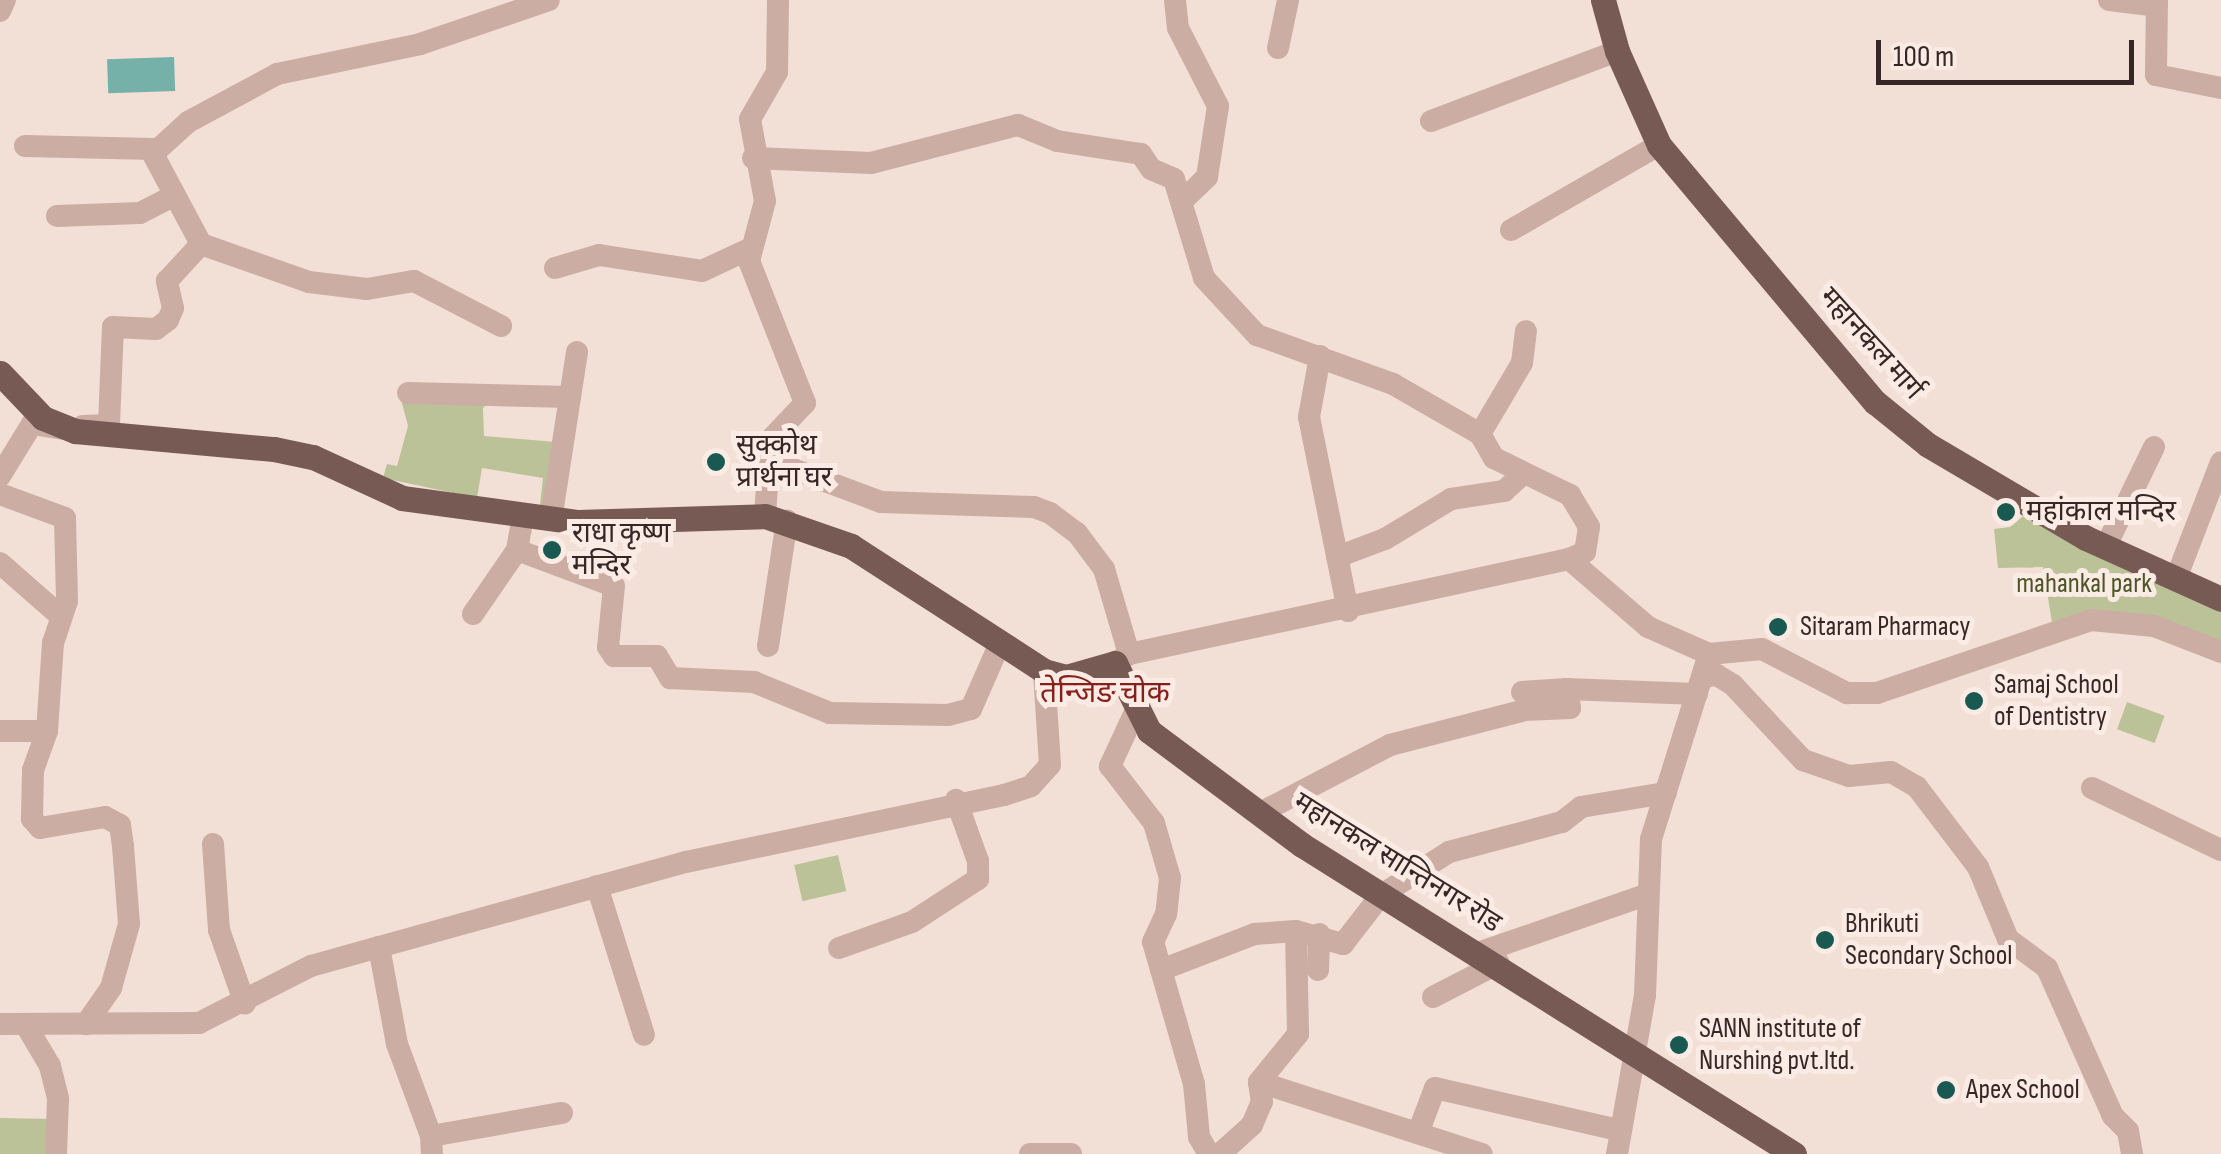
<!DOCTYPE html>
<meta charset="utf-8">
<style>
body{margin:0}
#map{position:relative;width:2221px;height:1154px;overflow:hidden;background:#f2e0d7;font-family:"Sofia Sans Condensed","Noto Sans Devanagari",sans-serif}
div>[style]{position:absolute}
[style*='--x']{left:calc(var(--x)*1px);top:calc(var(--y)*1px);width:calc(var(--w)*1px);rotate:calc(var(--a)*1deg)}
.green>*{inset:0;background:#bcc297;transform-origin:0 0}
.water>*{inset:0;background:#75b1a8;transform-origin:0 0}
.minor>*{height:22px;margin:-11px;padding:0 11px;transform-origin:11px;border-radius:11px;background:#cbada3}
.major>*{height:25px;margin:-12.5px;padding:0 12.5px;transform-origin:12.5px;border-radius:12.5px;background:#785a55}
.dots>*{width:28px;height:28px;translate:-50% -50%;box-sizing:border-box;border:5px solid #faebe4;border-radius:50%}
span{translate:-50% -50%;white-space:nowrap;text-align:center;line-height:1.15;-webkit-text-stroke:10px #faebe4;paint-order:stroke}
.street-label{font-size:28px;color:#352725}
.poi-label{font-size:28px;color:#352725}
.left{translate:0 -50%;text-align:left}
.park-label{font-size:28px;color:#4d5528}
.neighbourhood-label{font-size:30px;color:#891f1a}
.scale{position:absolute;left:1876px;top:40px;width:258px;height:45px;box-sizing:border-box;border:5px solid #352725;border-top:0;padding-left:12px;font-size:30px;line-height:35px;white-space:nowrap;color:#352725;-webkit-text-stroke:8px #faebe4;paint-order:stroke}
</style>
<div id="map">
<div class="green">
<div style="clip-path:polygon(400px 396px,489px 402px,483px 408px,484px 436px,556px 442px,547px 506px,540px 505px,543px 478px,482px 468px,477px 498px,383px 478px,387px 464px,397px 466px,408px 426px)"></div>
<div style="clip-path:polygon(2032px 509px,2221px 601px,2221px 648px,2153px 621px,2053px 629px,2043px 567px,1998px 568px,1994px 529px,2010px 527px)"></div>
<div style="left:2127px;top:702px;width:40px;height:29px;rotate:20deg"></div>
<div style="left:838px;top:855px;width:37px;height:45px;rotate:77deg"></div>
<div style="left:0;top:1118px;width:54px;height:36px;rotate:1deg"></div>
</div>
<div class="water">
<div style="left:174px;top:57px;width:34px;height:67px;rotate:88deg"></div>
</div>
<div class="minor">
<div style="--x:1175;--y:0;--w:28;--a:84"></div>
<div style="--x:1178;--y:28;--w:88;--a:62.9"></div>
<div style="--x:1218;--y:106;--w:72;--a:98.8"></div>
<div style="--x:1207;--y:177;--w:30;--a:136"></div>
<div style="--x:2109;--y:0;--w:48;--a:7.1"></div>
<div style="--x:2157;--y:0;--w:75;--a:90.8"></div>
<div style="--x:2156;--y:75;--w:66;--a:11.3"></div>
<div style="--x:0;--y:11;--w:12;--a:-66"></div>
<div style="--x:1278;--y:48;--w:49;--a:-78.2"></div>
<div style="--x:1431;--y:121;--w:199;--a:-20.6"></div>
<div style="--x:25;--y:146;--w:128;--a:1.3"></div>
<div style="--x:753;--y:158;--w:118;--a:2.4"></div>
<div style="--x:871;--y:163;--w:152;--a:-14.5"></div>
<div style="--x:1018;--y:125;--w:42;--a:22.3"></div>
<div style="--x:1057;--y:141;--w:85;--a:8.8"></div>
<div style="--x:1141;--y:154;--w:18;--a:56"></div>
<div style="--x:1151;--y:169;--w:25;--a:23"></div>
<div style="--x:1174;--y:179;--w:103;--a:73.1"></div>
<div style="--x:1204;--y:278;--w:78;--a:47.1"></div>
<div style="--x:1257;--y:335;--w:145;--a:19.8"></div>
<div style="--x:1393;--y:384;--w:100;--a:29.9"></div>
<div style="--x:1480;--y:434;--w:28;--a:60"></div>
<div style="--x:1494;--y:458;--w:85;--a:26"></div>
<div style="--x:1570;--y:495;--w:37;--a:59"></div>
<div style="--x:1589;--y:527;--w:25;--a:99"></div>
<div style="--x:1585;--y:552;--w:17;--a:156"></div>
<div style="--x:1569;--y:559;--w:450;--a:167.8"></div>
<div style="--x:1129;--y:654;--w:17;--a:147"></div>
<div style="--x:57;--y:216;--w:83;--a:-2.1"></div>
<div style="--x:140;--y:213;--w:39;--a:-27"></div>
<div style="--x:1511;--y:230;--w:171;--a:-29.9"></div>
<div style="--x:201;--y:244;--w:102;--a:-118.1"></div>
<div style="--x:153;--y:154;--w:47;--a:-42.4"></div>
<div style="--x:188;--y:122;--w:101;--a:-28.3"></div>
<div style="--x:277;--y:74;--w:146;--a:-11.8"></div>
<div style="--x:420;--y:44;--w:136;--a:-18.8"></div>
<div style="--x:555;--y:268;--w:46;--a:-16.5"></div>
<div style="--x:599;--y:255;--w:104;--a:8.8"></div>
<div style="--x:702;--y:271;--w:54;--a:-25.1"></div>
<div style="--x:1320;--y:356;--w:62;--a:100.2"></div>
<div style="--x:1309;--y:417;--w:198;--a:78.6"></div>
<div style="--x:408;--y:393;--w:162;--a:1.4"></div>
<div style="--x:83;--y:426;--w:26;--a:-2"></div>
<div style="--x:109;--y:425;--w:98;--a:-87.7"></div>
<div style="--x:113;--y:327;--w:43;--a:2.7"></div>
<div style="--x:156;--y:329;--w:15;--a:-37"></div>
<div style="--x:168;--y:320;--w:13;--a:-67"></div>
<div style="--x:173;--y:308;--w:28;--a:-103"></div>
<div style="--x:167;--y:281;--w:50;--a:-47.4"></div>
<div style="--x:201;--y:244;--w:114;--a:19.4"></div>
<div style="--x:309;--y:282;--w:58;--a:6.9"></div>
<div style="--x:367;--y:289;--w:48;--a:-9.7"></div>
<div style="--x:414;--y:281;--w:98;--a:27.3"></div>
<div style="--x:1480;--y:434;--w:82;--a:-59.4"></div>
<div style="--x:1522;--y:363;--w:32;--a:-83"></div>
<div style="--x:766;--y:459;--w:123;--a:20.5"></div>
<div style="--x:881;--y:502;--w:153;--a:1.9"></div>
<div style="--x:1034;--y:507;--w:17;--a:21"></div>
<div style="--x:1050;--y:513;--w:34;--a:37"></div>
<div style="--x:1077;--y:533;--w:45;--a:53.1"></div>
<div style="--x:1104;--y:569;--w:89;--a:73.6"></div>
<div style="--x:0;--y:476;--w:61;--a:-58.4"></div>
<div style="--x:32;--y:424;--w:30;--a:9"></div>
<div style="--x:0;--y:494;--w:69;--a:20.3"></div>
<div style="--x:65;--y:518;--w:83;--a:88.6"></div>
<div style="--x:67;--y:601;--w:44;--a:108.4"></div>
<div style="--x:53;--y:643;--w:88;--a:93.9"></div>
<div style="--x:47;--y:731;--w:41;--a:109.7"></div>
<div style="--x:33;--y:770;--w:49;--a:91.2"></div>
<div style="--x:32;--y:819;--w:12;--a:48"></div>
<div style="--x:40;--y:828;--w:66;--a:-9.6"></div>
<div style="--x:105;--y:817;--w:17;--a:28"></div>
<div style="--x:120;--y:825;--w:21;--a:82"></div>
<div style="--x:123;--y:846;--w:78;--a:85.6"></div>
<div style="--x:129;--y:924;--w:66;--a:105.7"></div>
<div style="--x:111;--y:988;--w:44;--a:124.8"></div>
<div style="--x:765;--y:516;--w:76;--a:-86.2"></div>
<div style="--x:770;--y:440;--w:51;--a:-46.6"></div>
<div style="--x:805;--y:403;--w:153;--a:-111.5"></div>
<div style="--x:749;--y:261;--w:62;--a:-75.1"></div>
<div style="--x:765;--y:201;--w:83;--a:-100.4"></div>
<div style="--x:750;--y:119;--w:54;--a:-60.1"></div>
<div style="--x:777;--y:72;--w:72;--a:-89.2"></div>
<div style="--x:551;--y:520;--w:170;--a:-81.2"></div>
<div style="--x:2106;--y:546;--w:110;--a:-64.1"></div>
<div style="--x:517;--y:550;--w:103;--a:20.4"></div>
<div style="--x:614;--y:586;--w:61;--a:95.6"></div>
<div style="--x:608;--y:647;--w:11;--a:56"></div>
<div style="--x:614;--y:656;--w:43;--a:0"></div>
<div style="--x:657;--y:656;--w:26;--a:59"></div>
<div style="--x:670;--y:678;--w:84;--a:2.7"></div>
<div style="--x:754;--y:682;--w:82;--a:22.2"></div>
<div style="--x:830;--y:713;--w:118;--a:1"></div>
<div style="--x:948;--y:715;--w:24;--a:-15"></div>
<div style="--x:971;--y:709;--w:72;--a:-66.3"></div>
<div style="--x:1337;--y:557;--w:51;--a:-20.6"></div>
<div style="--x:1385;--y:539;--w:77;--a:-31.2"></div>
<div style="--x:1451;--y:499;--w:54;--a:-8.6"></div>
<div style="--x:1504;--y:491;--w:25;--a:-42"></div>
<div style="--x:1569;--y:559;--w:104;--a:40.7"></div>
<div style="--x:1648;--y:627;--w:67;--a:23.9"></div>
<div style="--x:1709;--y:654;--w:53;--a:-5.4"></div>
<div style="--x:1762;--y:649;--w:96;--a:27.4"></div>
<div style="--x:1847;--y:693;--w:30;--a:0"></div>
<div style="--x:1877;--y:693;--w:226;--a:-18.8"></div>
<div style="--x:2091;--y:620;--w:63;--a:5.4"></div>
<div style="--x:2154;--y:626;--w:72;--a:21.2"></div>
<div style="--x:0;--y:563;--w:77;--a:41.3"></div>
<div style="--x:2177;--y:576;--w:122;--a:-68.9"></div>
<div style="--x:473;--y:614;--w:78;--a:-55.5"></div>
<div style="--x:517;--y:550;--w:34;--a:-80"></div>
<div style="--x:768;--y:646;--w:127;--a:-81.4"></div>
<div style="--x:1703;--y:678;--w:13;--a:-18"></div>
<div style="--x:1715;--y:674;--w:21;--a:31"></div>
<div style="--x:1733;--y:685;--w:103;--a:47"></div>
<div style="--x:1803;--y:760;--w:49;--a:19.2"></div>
<div style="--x:1849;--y:776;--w:42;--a:-5.4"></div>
<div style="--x:1891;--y:772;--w:30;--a:30"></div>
<div style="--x:1917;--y:787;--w:101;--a:52.7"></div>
<div style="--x:1978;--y:867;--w:78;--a:67.4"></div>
<div style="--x:2008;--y:939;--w:49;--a:36.6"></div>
<div style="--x:2047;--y:968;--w:162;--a:66"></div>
<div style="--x:2113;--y:1116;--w:21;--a:45"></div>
<div style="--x:2128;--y:1131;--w:23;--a:80"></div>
<div style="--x:1522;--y:692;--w:45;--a:-3.8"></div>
<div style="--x:1135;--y:712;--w:60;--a:114.8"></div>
<div style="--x:1110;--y:766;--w:72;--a:52.3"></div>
<div style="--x:1154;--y:823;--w:57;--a:73.8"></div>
<div style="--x:1170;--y:878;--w:36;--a:96"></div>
<div style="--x:1166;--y:914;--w:31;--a:115"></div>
<div style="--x:1153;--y:942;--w:148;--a:73.9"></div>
<div style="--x:1194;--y:1084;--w:53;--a:84.6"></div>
<div style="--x:1199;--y:1137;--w:20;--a:60"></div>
<div style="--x:0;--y:731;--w:47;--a:0"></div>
<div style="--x:2092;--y:788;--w:143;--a:25.7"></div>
<div style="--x:1262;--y:812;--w:144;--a:-27.6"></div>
<div style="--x:1390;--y:745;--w:139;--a:-14.5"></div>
<div style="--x:1525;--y:710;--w:45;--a:-2.5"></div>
<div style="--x:1570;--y:708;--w:19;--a:-99"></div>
<div style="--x:1567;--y:689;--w:130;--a:2.2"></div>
<div style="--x:213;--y:844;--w:86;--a:86"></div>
<div style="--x:219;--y:930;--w:78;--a:70.6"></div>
<div style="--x:597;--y:886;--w:156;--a:72.5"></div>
<div style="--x:379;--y:947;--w:99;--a:79.5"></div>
<div style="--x:397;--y:1044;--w:98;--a:69.7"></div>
<div style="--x:431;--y:1136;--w:18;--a:87"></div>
<div style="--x:839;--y:948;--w:77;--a:-19.6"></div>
<div style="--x:912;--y:922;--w:79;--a:-33.1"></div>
<div style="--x:978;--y:879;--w:18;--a:-90"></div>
<div style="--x:978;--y:861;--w:65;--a:-109.8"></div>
<div style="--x:1481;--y:952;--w:175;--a:-19.1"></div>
<div style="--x:1161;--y:970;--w:101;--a:-21"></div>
<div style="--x:1255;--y:934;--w:41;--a:-4.2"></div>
<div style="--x:1296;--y:931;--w:49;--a:15.5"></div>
<div style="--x:1343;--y:944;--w:62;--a:-52.2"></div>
<div style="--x:1381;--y:895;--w:80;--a:-32.3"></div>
<div style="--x:1449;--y:852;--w:117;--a:-14.9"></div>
<div style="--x:1562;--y:822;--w:24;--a:-38"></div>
<div style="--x:1581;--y:807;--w:86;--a:-9.4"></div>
<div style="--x:1318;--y:970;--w:36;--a:-88"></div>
<div style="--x:1433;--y:997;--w:74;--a:-27.3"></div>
<div style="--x:0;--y:1024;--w:199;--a:-0.3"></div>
<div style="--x:199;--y:1023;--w:126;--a:-27"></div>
<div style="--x:311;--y:966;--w:71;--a:-15.6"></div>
<div style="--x:379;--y:947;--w:319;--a:-15.5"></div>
<div style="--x:686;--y:862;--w:325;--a:-11.9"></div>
<div style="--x:1004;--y:795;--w:28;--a:-18"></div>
<div style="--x:1031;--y:786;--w:28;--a:-48"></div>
<div style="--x:1050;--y:765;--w:94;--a:-93.7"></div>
<div style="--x:27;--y:1027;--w:45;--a:59.5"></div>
<div style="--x:50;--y:1066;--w:34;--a:76"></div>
<div style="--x:58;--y:1099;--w:55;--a:92.1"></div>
<div style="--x:1259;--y:1082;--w:234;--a:17.9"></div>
<div style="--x:1418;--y:1133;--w:48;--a:-69.3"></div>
<div style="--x:1435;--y:1088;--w:188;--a:12.9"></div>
<div style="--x:431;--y:1136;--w:133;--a:-10"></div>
<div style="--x:1030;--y:1154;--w:41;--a:0"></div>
<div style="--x:1220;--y:1154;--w:43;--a:-42.2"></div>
<div style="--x:1252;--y:1125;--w:25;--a:-67"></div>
<div style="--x:1262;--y:1102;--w:20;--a:-99"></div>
<div style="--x:1259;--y:1082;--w:62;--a:-50.9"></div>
<div style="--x:1298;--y:1034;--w:103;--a:-91.1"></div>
<div style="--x:1617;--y:1154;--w:161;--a:-80"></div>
<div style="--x:1645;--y:995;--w:156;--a:-87.8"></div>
<div style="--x:1651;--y:839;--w:183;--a:-72.6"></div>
</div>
<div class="major">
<div style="--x:1603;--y:0;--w:53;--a:74.6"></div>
<div style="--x:1617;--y:51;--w:103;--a:65.9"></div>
<div style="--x:1659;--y:145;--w:336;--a:50"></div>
<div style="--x:1875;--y:402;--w:68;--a:39.1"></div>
<div style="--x:1928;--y:445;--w:183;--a:30.5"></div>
<div style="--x:2086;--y:538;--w:148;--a:24.3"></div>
<div style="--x:0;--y:373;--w:62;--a:46.3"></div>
<div style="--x:43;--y:418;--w:35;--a:22"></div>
<div style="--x:75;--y:431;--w:200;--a:5.2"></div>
<div style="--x:274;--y:449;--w:40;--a:12"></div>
<div style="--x:313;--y:457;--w:98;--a:24.7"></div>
<div style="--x:402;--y:498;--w:178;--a:7.8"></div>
<div style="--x:578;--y:522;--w:187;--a:-1.8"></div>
<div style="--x:765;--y:516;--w:91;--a:19.2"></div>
<div style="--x:851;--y:546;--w:230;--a:32.9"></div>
<div style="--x:1044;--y:671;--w:23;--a:15"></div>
<div style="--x:1066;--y:677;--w:51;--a:-15.9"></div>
<div style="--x:1115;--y:663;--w:76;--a:63.4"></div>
<div style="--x:1149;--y:731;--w:191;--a:36.7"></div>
<div style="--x:1302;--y:845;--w:581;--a:32.13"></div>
</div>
<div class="dots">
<div style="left:716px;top:462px;background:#195951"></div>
<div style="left:2006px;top:512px;background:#195951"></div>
<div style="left:552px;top:550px;background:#195951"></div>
<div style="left:1778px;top:627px;background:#195951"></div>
<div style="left:1974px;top:701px;background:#195951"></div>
<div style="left:1825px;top:940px;background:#195951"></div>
<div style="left:1679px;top:1045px;background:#195951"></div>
<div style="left:1946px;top:1090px;background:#195951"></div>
</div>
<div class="street-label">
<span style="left:1871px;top:344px;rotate:48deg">महानकल मार्ग</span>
<span style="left:1397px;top:863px;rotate:32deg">महानकल सान्तिनगर रोड</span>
</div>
<div class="poi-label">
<span class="left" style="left:736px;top:462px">सुक्कोथ<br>प्रार्थना घर</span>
<span class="left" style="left:2026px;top:512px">महांकाल मन्दिर</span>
<span class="left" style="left:572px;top:550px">राधा कृष्ण<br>मन्दिर</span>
<span class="left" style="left:1800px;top:627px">Sitaram Pharmacy</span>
<span class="left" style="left:1994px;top:701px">Samaj School<br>of Dentistry</span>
<span class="left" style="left:1845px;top:940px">Bhrikuti<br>Secondary School</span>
<span class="left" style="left:1699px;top:1045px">SANN institute of<br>Nurshing pvt.ltd.</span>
<span class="left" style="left:1966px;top:1090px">Apex School</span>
</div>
<div class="park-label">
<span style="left:2084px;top:584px">mahankal park</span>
</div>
<div class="neighbourhood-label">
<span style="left:1105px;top:693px">तेन्जिङ चोक</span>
</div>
<div class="scale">100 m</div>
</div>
